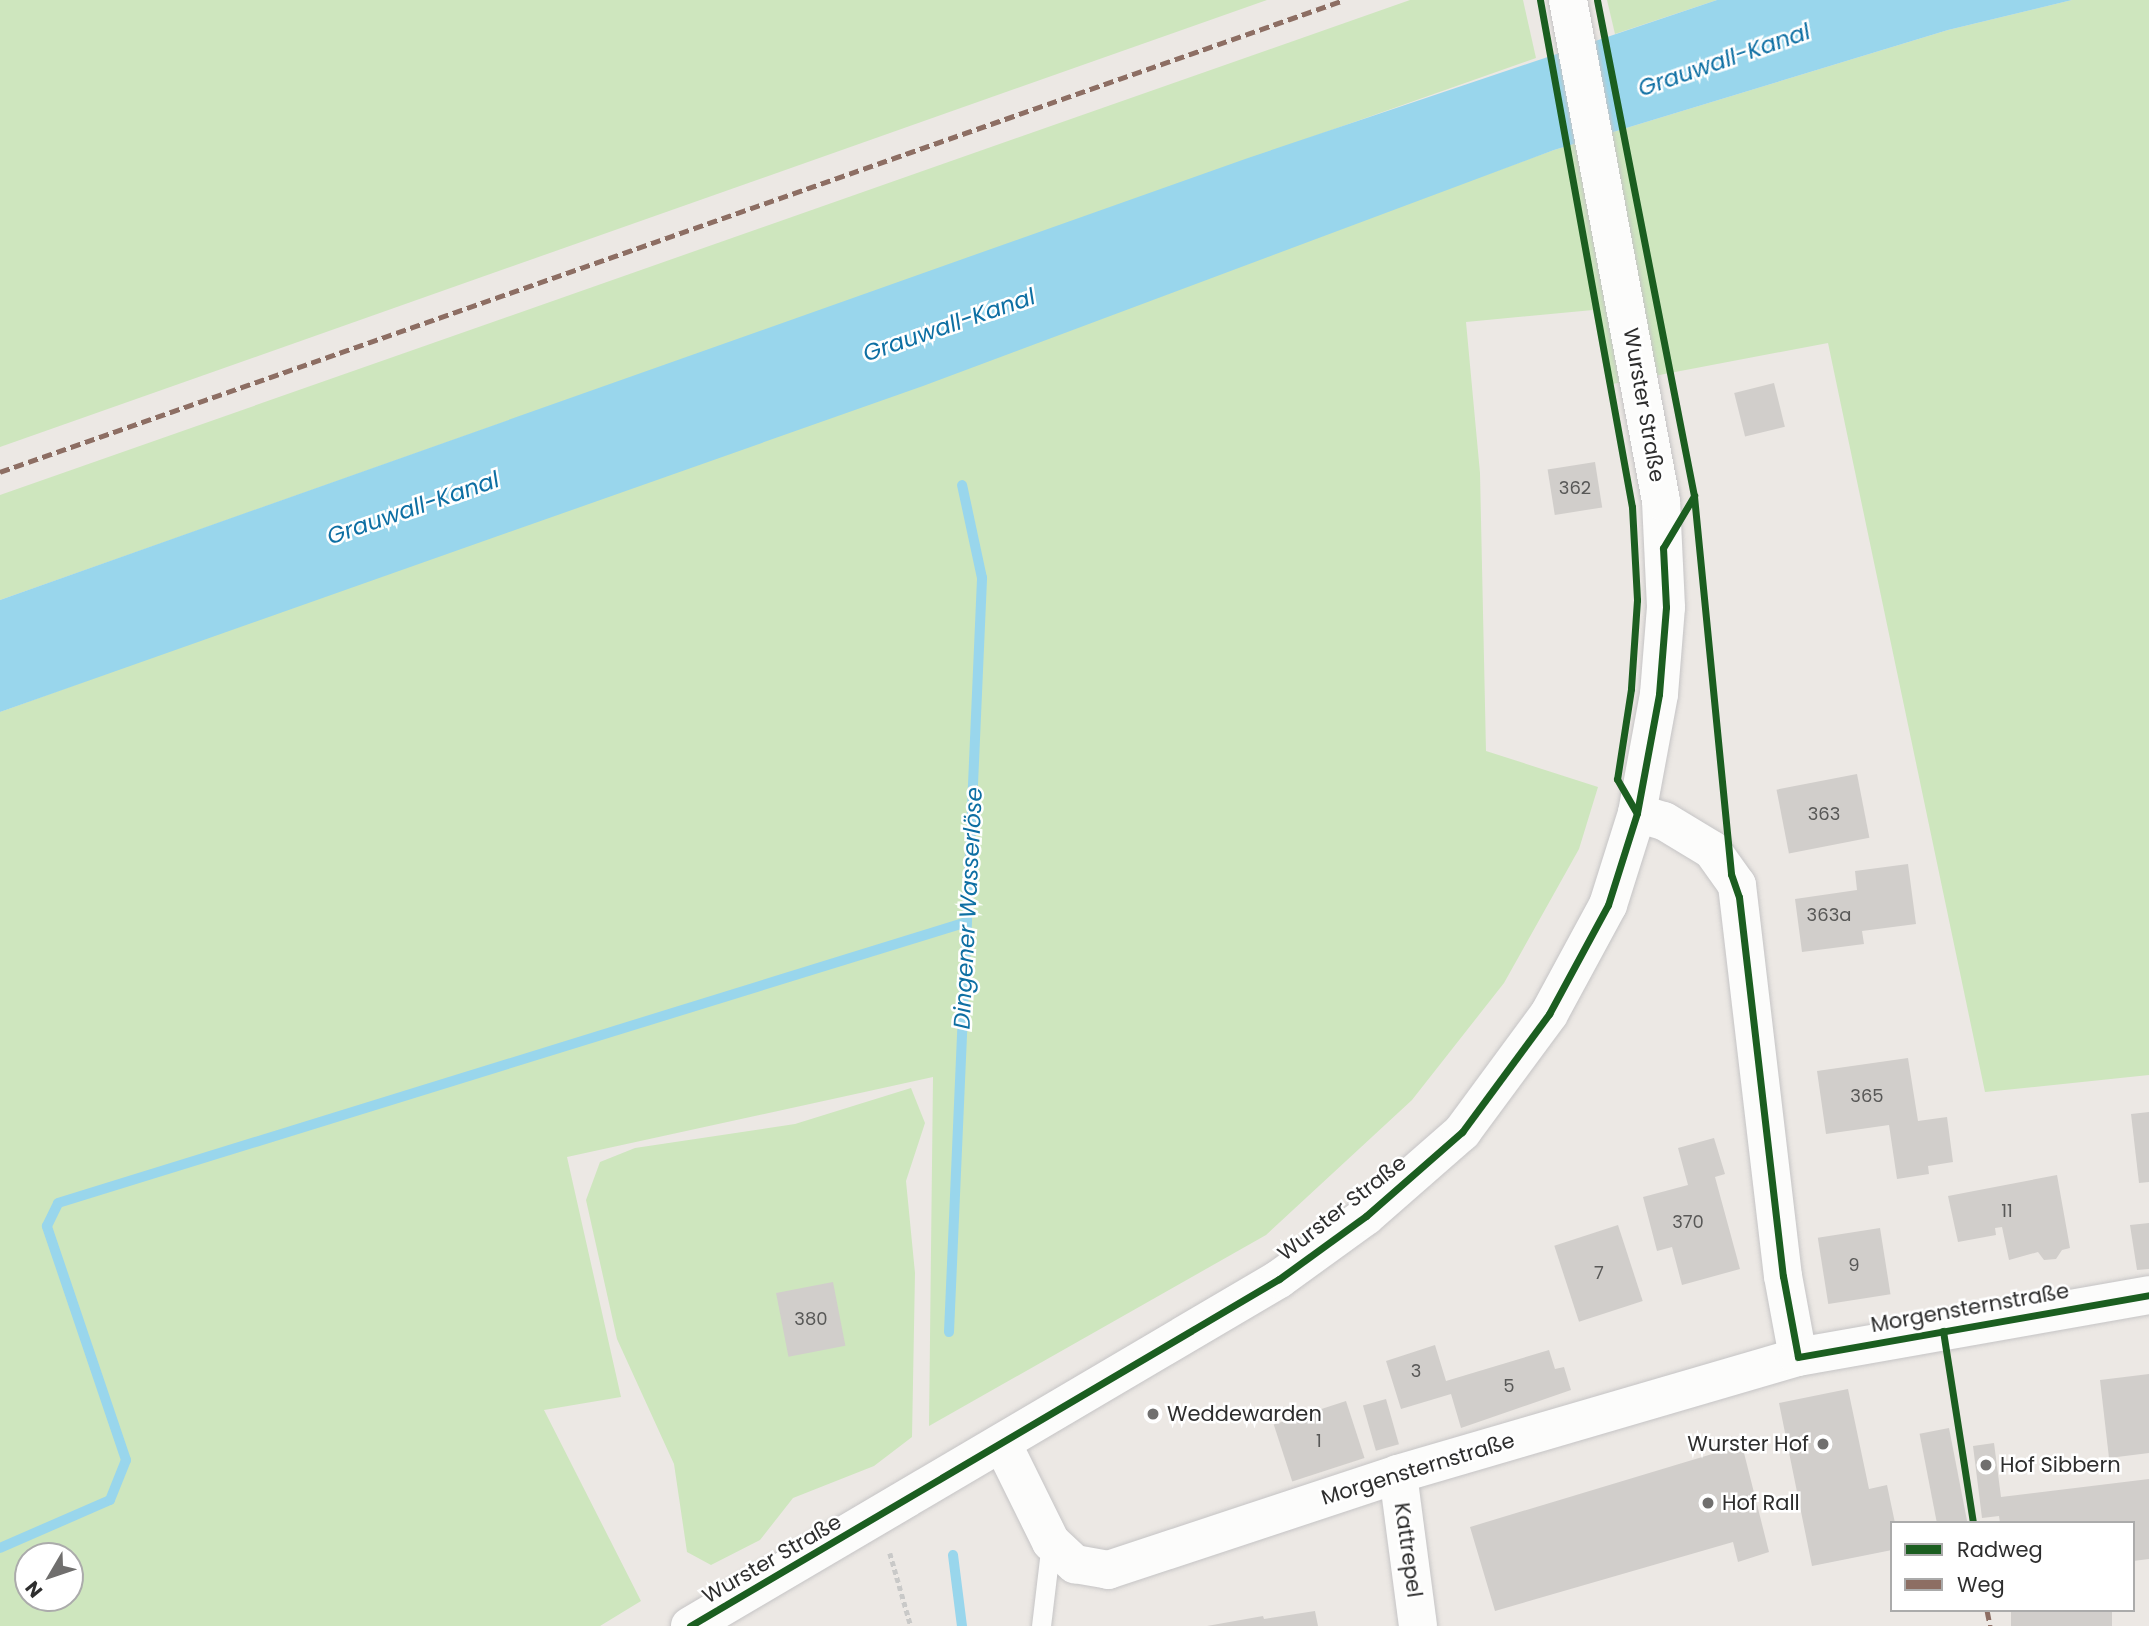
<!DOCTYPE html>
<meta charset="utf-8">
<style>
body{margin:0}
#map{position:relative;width:2149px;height:1626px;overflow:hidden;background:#ece8e4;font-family:Poppins,sans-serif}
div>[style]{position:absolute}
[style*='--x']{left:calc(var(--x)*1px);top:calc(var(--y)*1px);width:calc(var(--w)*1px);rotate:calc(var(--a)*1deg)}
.green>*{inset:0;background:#cee6be}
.water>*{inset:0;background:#99d6ec}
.stream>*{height:10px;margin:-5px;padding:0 5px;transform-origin:5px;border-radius:5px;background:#99d6ec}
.building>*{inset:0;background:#d1cecb;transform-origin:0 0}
.path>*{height:4.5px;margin-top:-2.25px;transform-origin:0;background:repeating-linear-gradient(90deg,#c9c9c8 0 5px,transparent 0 8.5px)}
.roads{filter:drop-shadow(0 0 2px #c5c4c5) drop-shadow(0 0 2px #c5c4c5)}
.lane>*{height:19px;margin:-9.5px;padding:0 9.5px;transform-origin:9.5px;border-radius:9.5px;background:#fcfcfb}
.street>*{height:38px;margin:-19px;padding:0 19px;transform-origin:19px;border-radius:19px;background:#fcfcfb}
.secondary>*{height:38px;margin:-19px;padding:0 19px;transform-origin:19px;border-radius:19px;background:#fcfcfb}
.quiet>*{height:5px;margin-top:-2.5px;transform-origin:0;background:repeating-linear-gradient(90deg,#8d6e63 0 10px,transparent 0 15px)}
.cycleway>*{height:7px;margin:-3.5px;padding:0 3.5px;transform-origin:3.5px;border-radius:3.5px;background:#1b5e20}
.dots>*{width:19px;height:19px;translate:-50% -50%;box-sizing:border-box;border:4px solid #fff;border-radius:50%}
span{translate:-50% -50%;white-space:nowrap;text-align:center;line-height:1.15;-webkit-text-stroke:5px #fff;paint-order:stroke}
.number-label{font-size:18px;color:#585857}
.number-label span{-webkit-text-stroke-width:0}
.street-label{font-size:21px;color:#2e2e2e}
.poi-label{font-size:21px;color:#2e2e2e}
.left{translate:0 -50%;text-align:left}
.right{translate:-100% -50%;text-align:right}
.water-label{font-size:23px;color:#0d6fa3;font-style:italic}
.legend{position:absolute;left:1890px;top:1521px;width:245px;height:91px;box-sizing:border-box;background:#fff;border:2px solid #ababab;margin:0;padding:9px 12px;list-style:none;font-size:21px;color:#2e2e2e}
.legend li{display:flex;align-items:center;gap:14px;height:35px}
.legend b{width:35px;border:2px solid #ababab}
.north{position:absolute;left:14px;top:1542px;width:70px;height:70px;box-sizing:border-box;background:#fff;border:2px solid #ababab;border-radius:50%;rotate:231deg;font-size:19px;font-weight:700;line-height:28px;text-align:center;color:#2e2e2e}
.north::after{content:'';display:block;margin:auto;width:24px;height:32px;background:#706f6e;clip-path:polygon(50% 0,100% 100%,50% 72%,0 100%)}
</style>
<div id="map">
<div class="green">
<div style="clip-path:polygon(0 0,1267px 0,0 447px)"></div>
<div style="clip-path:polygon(1410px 0,1523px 0,1536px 58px,0 600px,0 495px)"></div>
<div style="clip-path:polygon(1607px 0,1717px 0,1615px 34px)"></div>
<div style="clip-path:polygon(evenodd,2072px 0,2149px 0,2149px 1075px,1985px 1092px,1828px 343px,1607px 385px,1593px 310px,1466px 322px,1480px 473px,1486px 751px,1598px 787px,1579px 849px,1504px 983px,1412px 1100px,1266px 1235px,929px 1426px,933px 1077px,567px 1157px,621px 1397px,544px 1410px,641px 1601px,600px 1626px,0 1626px,0 712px,1554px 150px,1948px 30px,2072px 0,28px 1556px,70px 1556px,70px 1598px,28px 1598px,28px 1556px)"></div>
<div style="clip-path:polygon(911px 1088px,925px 1123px,906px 1181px,915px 1273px,912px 1437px,874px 1466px,793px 1498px,760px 1540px,711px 1565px,687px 1552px,674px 1464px,617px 1339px,586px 1200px,600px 1162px,635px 1148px,795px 1124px)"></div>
</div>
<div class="water">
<div style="clip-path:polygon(1717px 0,2072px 0,1948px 30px,1554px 150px,923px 386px,0 712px,0 600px,1248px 158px)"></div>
</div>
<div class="stream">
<div style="--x:949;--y:1332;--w:755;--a:-87.49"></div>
<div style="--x:982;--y:578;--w:95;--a:-102.1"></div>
<div style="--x:0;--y:1548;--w:120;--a:-23.6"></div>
<div style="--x:110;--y:1500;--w:43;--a:-68.2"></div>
<div style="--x:126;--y:1460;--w:247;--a:-108.7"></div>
<div style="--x:47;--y:1226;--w:25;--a:-64"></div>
<div style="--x:58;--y:1203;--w:951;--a:-17.18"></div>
<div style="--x:953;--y:1555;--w:72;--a:82.8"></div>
</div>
<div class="building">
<div style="left:1774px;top:383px;width:45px;height:41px;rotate:76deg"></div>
<div style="left:1595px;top:462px;width:46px;height:48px;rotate:81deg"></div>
<div style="left:1857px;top:774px;width:65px;height:82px;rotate:79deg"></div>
<div style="clip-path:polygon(1908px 864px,1916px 924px,1862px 931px,1864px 944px,1802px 952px,1795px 899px,1857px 890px,1855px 871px)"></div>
<div style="clip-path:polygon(1908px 1058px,1918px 1121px,1947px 1117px,1953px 1162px,1928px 1166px,1929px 1174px,1897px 1179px,1889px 1125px,1826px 1134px,1817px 1071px)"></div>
<div style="clip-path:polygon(2149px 1112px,2149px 1182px,2139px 1183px,2131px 1114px)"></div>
<div style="clip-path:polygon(1714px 1138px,1725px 1174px,1715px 1177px,1740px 1269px,1682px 1285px,1672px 1247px,1657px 1251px,1643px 1197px,1688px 1185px,1678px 1148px)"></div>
<div style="clip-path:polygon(2057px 1175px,2070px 1248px,2062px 1250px,2056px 1259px,2044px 1260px,2038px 1252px,2009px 1260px,2002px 1227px,1995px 1228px,1996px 1235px,1958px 1242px,1948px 1196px)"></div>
<div style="clip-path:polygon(2149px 1223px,2149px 1269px,2137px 1270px,2130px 1225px)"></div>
<div style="left:1618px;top:1225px;width:80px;height:67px;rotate:72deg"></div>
<div style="left:1880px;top:1228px;width:67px;height:63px;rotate:81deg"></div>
<div style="left:833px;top:1282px;width:65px;height:58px;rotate:79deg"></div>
<div style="clip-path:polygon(1435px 1345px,1446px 1381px,1549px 1350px,1555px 1369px,1564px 1367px,1571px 1390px,1461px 1428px,1451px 1394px,1401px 1409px,1386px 1361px)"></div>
<div style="clip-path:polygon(2149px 1374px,2149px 1453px,2109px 1458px,2100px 1380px)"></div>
<div style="clip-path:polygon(1848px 1389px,1869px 1489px,1887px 1485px,1895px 1523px,1892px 1550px,1812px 1566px,1779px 1403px)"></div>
<div style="left:1386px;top:1399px;width:47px;height:24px;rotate:74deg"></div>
<div style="left:1346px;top:1401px;width:60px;height:76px;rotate:72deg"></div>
<div style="left:1949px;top:1428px;width:97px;height:30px;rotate:79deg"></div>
<div style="clip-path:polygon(1994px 1443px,2001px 1497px,2149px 1479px,2149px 1559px,2133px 1561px,2133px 1523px,2000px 1523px,1999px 1516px,1982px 1518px,1973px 1446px)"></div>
<div style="clip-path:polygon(1742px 1445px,1769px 1552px,1738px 1562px,1733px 1542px,1495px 1611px,1470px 1527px)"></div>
<div style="left:2011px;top:1610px;width:101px;height:16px"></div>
<div style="clip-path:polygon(1315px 1611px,1318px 1626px,1207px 1626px,1263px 1616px,1264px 1619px)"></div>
</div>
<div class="path">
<div style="--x:890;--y:1553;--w:76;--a:74"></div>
</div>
<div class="roads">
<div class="lane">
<div style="--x:1041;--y:1626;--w:85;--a:-83.2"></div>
</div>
<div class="street">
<div style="--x:1637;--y:813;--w:28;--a:17"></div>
<div style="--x:1664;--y:821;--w:56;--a:31.1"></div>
<div style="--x:1712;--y:850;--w:43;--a:54.5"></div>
<div style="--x:1737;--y:885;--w:394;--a:83.3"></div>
<div style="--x:1783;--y:1276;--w:82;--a:79.5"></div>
<div style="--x:1003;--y:1445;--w:108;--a:63.7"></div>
<div style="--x:1051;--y:1542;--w:33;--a:43"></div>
<div style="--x:1075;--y:1564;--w:34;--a:10"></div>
<div style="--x:1108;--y:1570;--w:305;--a:-18.3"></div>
<div style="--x:1398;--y:1474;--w:417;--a:-16.3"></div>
<div style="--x:1798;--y:1357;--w:356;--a:-10"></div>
<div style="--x:1398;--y:1474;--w:153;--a:82.5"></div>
</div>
<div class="secondary">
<div style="--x:690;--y:1626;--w:684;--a:-30.5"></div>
<div style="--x:1279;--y:1279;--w:107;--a:-35.9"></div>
<div style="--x:1366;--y:1216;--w:128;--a:-41.2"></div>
<div style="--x:1462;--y:1132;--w:147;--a:-53.6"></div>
<div style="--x:1549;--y:1014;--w:124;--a:-61.6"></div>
<div style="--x:1608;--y:905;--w:96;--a:-72.5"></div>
<div style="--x:1637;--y:813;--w:121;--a:-79.5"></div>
<div style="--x:1659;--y:694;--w:87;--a:-85.4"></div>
<div style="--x:1666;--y:607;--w:106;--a:-92.7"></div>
<div style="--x:1661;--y:501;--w:510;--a:-100.52"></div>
</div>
</div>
<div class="quiet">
<div style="--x:0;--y:472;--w:1424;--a:-19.35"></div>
<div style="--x:1987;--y:1610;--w:16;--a:79"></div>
</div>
<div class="cycleway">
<div style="--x:1540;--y:0;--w:515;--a:79.72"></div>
<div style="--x:1632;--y:507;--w:93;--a:86.9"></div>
<div style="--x:1637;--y:600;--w:89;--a:93.9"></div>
<div style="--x:1631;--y:689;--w:91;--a:98.8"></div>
<div style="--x:1617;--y:779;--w:39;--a:60"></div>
<div style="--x:1597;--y:0;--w:505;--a:78.93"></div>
<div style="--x:1694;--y:496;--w:380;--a:84.4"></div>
<div style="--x:1731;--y:874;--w:24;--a:71"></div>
<div style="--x:1739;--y:897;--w:382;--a:83.4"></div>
<div style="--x:1783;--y:1276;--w:82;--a:79.5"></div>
<div style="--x:1798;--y:1357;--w:356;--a:-10"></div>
<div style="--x:1943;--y:1331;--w:194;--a:81.1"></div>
<div style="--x:690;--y:1626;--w:684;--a:-30.5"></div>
<div style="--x:1279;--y:1279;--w:107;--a:-35.9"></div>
<div style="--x:1366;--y:1216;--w:128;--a:-41.2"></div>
<div style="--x:1462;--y:1132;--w:147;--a:-53.6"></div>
<div style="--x:1549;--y:1014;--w:124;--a:-61.6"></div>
<div style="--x:1608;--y:905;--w:96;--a:-72.5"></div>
<div style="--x:1637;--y:813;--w:121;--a:-79.5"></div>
<div style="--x:1659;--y:694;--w:87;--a:-85.4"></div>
<div style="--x:1666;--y:607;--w:59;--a:-92.9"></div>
<div style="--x:1663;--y:548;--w:61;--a:-59.2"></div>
</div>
<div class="dots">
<div style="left:1153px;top:1414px;background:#706f6e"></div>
<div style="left:1823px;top:1444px;background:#706f6e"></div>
<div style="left:1986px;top:1465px;background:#706f6e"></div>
<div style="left:1708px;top:1503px;background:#706f6e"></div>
</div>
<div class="number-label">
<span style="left:1575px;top:488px">362</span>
<span style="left:1824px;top:814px">363</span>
<span style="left:1829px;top:915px">363a</span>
<span style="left:1867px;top:1096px">365</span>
<span style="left:2007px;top:1211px">11</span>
<span style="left:1688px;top:1222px">370</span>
<span style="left:1854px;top:1265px">9</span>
<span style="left:1599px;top:1273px">7</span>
<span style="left:811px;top:1319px">380</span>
<span style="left:1416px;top:1371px">3</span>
<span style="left:1509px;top:1386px">5</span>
<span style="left:1319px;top:1441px">1</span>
</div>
<div class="street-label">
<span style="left:1644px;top:405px;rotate:80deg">Wurster Straße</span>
<span style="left:1342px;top:1208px;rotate:-38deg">Wurster Straße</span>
<span style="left:1970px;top:1308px;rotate:-10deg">Morgensternstraße</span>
<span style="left:1418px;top:1469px;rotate:-17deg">Morgensternstraße</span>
<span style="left:1408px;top:1550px;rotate:82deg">Kattrepel</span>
<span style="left:772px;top:1559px;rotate:-30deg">Wurster Straße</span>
</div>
<div class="poi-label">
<span class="left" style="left:1167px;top:1414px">Weddewarden</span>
<span class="right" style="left:1809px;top:1444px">Wurster Hof</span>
<span class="left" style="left:2000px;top:1465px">Hof Sibbern</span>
<span class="left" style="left:1722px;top:1503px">Hof Rall</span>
</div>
<div class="water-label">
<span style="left:1724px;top:60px;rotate:-19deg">Grauwall-Kanal</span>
<span style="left:949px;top:325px;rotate:-19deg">Grauwall-Kanal</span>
<span style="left:413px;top:508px;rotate:-19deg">Grauwall-Kanal</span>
<span style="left:968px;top:908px;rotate:-87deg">Dingener Wasserlöse</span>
</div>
<ul class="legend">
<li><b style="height:9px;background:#1b5e20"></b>Radweg</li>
<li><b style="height:9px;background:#8d6e63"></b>Weg</li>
</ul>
<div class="north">N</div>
</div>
